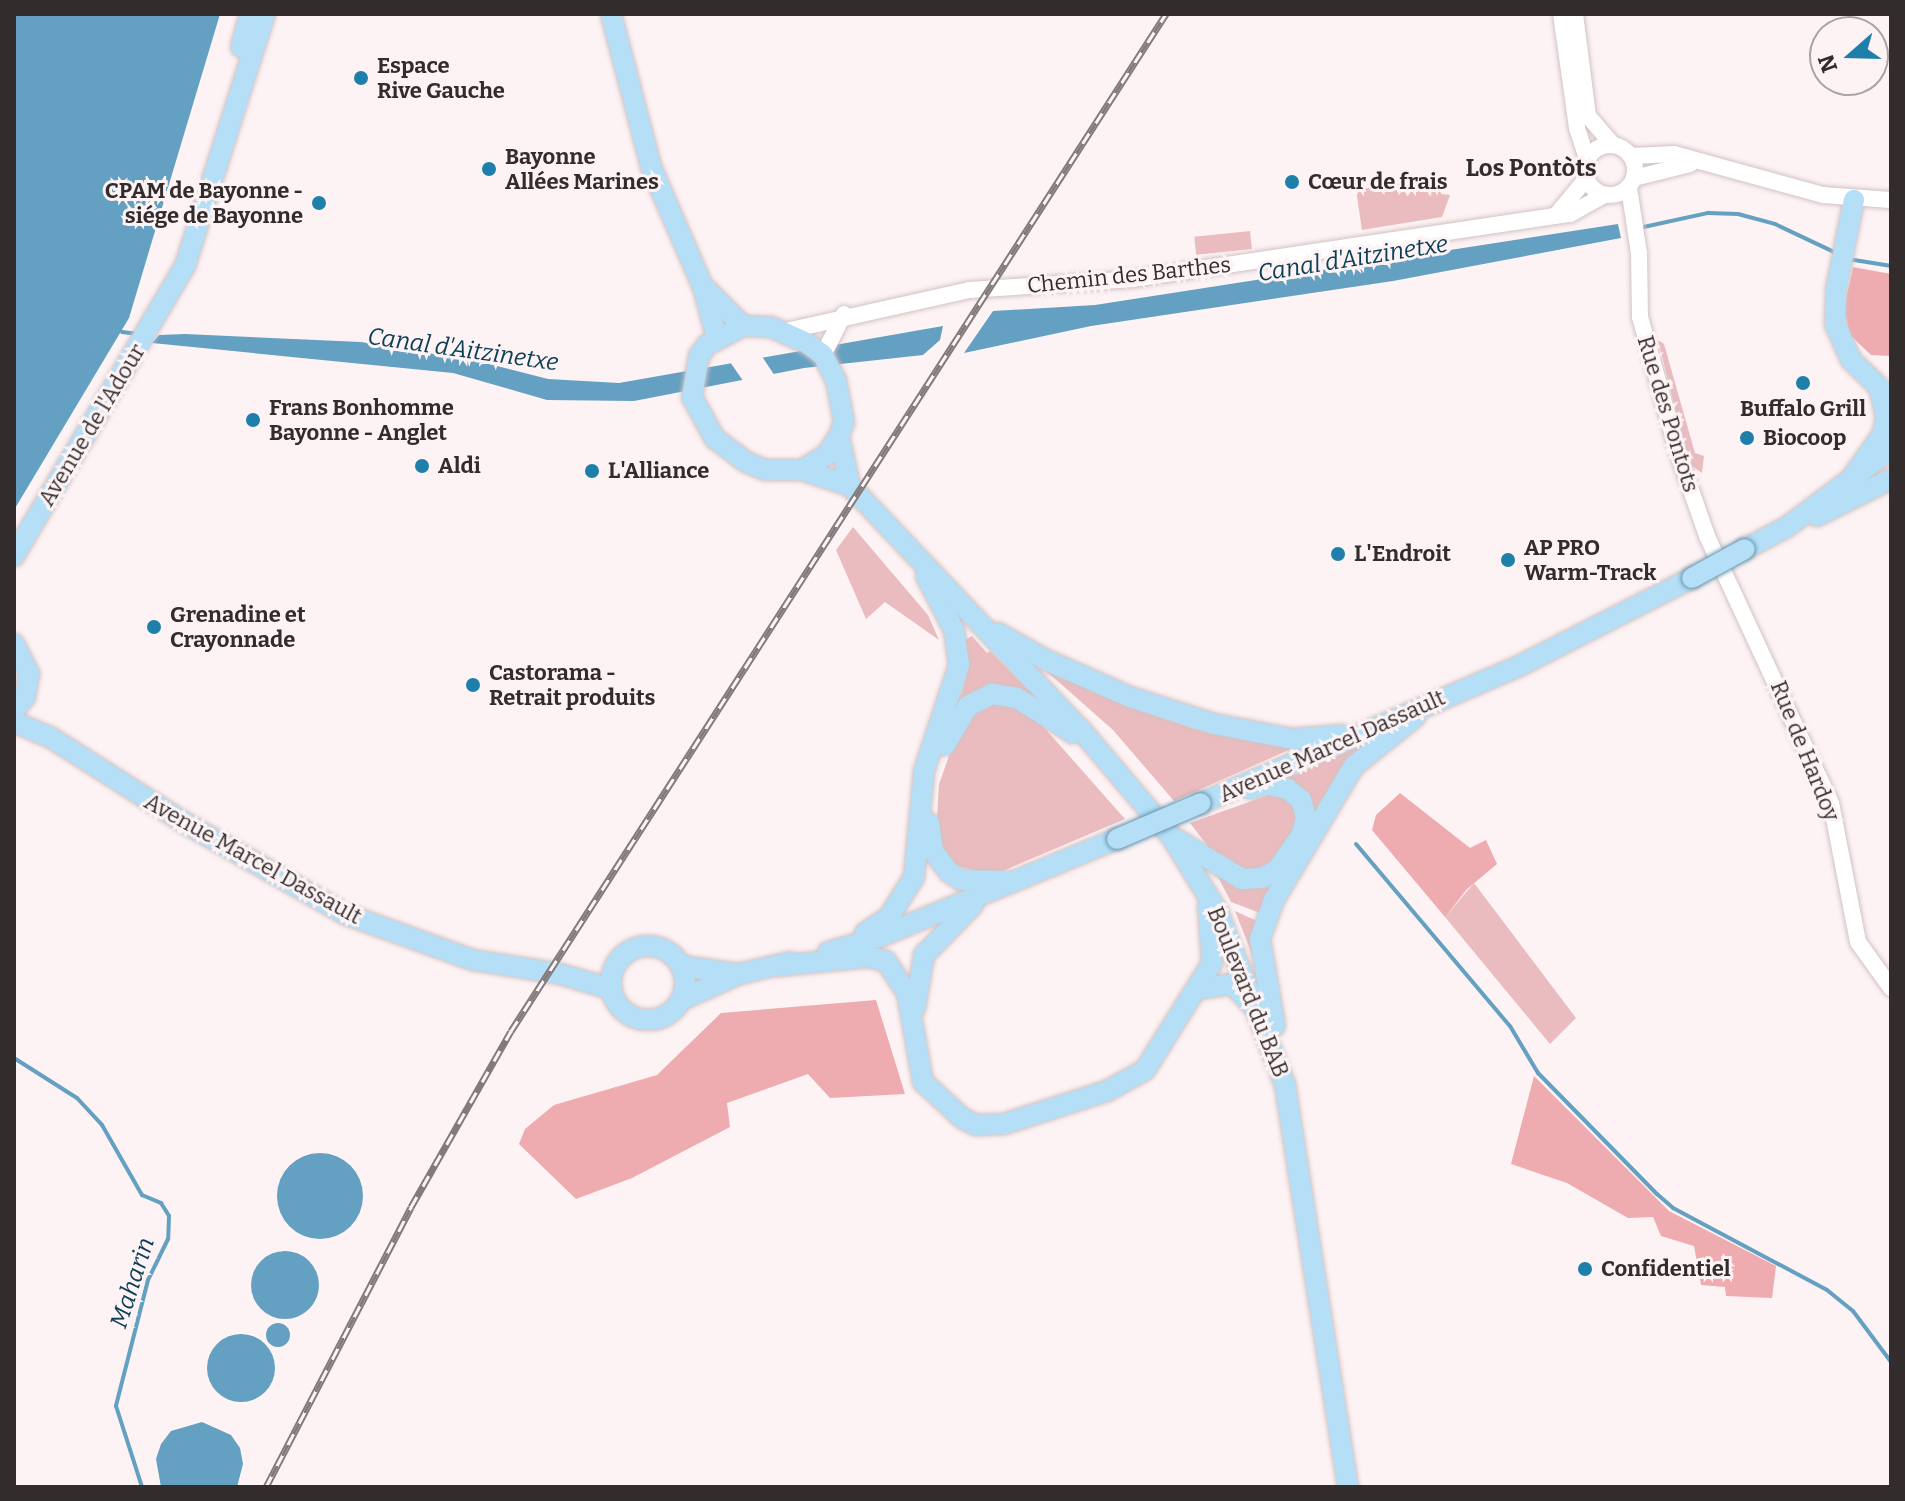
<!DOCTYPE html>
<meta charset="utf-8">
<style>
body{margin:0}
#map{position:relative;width:1905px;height:1501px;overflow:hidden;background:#fdf3f4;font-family:Bitter,serif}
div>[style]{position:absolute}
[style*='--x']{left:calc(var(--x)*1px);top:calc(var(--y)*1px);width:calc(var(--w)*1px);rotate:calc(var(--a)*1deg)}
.green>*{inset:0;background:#ebbcbf;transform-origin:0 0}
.forest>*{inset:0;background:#eeabb0}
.water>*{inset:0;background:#64a0c1}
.round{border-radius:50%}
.pier>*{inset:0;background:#fdf3f4}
.stream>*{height:4px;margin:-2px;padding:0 2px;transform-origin:2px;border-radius:2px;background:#64a0c1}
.roads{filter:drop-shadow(0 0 2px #d2c2c3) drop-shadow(0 0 2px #d2c2c3)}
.minor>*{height:16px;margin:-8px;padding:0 8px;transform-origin:8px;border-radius:8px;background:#fff}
.minor>.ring{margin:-8px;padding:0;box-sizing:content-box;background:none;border:16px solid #fff;border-radius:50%}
.major>*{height:20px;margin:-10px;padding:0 10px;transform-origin:10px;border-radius:10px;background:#b4dff7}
.major>.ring{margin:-10px;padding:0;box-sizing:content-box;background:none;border:20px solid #b4dff7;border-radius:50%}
.rail>*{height:7px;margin-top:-3.5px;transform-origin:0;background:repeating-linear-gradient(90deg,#fdf3f4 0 12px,#827a7b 0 24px);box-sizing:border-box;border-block:2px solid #827a7b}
.bridges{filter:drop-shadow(0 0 2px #6693ac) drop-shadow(0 0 2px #6693ac)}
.major-bridge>*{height:20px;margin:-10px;padding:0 10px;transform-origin:10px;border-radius:10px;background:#b4dff7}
.dots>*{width:22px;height:22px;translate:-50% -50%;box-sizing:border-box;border:4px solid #fdf3f4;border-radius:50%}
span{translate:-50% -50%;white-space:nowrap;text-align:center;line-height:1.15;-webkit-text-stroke:6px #fdf3f4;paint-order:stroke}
.poi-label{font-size:22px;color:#322c2c;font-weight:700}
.left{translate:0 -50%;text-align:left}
.right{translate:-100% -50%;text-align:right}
.street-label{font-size:22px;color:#322c2c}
.neighbourhood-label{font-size:24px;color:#322c2c;font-weight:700}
.water-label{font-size:24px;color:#0a3e55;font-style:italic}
.frame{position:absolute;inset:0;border:16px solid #322c2c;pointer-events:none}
.north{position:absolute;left:1809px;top:16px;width:80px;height:80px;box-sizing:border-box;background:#fdf3f4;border:2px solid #aca3a4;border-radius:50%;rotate:250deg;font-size:22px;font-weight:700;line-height:32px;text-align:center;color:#322c2c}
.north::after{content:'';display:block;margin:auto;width:28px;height:36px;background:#1e7fab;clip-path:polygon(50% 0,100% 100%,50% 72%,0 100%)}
</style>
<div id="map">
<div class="green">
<div style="clip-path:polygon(1438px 177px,1441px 194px,1450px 195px,1442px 217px,1362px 230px,1356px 190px)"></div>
<div style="left:1250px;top:231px;width:18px;height:56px;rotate:84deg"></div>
<div style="clip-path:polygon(1658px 340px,1664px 344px,1695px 453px,1704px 456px,1702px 473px,1689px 464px)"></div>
<div style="clip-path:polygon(853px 527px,928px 615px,939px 640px,885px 602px,866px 619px,836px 550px)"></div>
<div style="clip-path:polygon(972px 636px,987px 653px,990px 651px,1038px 700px,959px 704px,966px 677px,963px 641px)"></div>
<div style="clip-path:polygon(1036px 662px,1130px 707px,1194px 729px,1300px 745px,1174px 801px,1113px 730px)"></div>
<div style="clip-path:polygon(1005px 702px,1042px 725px,1125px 819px,993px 875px,953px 865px,942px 851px,936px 833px,939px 784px,959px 728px,982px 704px)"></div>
<div style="clip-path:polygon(1384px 736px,1343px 769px,1310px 818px,1285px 779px)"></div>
<div style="clip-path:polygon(1274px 793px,1292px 802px,1298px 823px,1275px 860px,1261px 869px,1247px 871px,1213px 853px,1190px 823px)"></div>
<div style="clip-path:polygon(1216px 873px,1279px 874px,1260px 913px,1231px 902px)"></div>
<div style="clip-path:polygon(1474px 883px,1576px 1018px,1550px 1044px,1445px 917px)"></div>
<div style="clip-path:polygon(1235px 911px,1257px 921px,1258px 969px)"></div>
</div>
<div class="forest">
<div style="clip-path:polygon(1853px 267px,1891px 274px,1891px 356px,1871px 355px,1850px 335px,1844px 308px)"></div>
<div style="clip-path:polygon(1400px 793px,1470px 848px,1486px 840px,1497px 864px,1467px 889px,1445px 917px,1372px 830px,1376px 815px)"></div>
<div style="clip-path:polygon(876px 1000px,905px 1094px,830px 1098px,808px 1074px,727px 1103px,730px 1127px,632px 1178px,576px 1199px,519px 1144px,525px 1129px,554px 1105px,657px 1075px,721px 1013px)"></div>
<div style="clip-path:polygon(1534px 1076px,1669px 1211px,1776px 1266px,1772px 1298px,1726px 1296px,1725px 1287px,1701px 1285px,1694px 1246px,1661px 1236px,1653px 1217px,1628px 1218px,1567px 1183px,1511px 1164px)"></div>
</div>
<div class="water">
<div style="clip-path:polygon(14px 14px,220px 14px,129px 318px,14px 510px)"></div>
<div style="clip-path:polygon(1618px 224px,1621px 238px,1393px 281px,1091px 326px,964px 353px,993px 311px,1095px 305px)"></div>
<div style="clip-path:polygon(943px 326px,940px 340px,923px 355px,804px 368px,634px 401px,547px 400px,453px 373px,152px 343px,159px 335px,185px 334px,361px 342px,477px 361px,548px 379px,619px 383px)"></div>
<div class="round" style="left:277px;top:1153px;width:86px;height:86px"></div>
<div class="round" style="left:251px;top:1251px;width:68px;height:68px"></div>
<div class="round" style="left:266px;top:1323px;width:24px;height:24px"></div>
<div class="round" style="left:207px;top:1334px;width:68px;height:68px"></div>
<div style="clip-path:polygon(202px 1422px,231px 1435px,240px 1448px,243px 1464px,237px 1487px,161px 1487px,156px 1459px,161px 1444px,171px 1431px)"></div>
</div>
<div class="pier">
<div style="clip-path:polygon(761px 355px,777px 379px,746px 385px,730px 362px)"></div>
</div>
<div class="stream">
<div style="--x:1639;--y:228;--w:71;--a:-12.3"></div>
<div style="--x:1708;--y:213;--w:30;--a:2"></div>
<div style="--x:1738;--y:214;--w:38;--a:15"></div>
<div style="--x:1775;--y:224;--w:68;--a:25.4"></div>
<div style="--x:1848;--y:259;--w:44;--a:9.2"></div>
<div style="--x:122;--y:332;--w:16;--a:7"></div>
<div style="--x:1356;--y:844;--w:238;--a:49.8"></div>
<div style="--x:1510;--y:1026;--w:55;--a:59.2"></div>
<div style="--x:1538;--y:1073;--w:170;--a:45.5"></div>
<div style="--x:1657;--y:1194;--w:21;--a:41"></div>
<div style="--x:1673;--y:1208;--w:174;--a:28"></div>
<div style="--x:1827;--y:1290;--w:33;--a:39"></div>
<div style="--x:1853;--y:1311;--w:64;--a:53.3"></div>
<div style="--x:14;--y:1058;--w:75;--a:32.4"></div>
<div style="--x:77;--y:1098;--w:37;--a:47"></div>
<div style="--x:102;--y:1125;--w:81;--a:60.3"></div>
<div style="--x:142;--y:1195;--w:21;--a:23"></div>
<div style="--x:161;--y:1203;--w:15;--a:58"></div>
<div style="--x:169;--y:1216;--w:23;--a:92"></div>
<div style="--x:168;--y:1239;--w:46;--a:116"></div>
<div style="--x:148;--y:1280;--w:130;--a:104.3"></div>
<div style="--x:116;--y:1406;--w:85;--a:72.2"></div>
</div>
<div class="roads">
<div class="minor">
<div style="--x:1561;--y:14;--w:115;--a:82"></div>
<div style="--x:1577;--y:128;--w:33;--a:72"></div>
<div style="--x:1575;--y:14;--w:103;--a:82.7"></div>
<div style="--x:1588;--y:116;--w:38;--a:49"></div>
<div class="ring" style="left:1585px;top:145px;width:34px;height:34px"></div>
<div style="--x:1631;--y:156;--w:43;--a:-2.7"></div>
<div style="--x:1674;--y:154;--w:155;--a:15.4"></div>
<div style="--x:1823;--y:195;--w:68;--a:4.2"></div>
<div style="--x:1634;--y:178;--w:58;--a:-14"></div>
<div style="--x:1629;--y:188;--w:66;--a:81.3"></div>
<div style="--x:1639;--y:253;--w:64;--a:89.1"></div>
<div style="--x:1640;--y:317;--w:141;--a:74.4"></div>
<div style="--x:1678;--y:453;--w:88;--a:70.7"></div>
<div style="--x:1707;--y:536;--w:294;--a:65.1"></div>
<div style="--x:1831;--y:803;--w:142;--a:79"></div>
<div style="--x:1858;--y:942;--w:57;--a:54.3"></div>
<div style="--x:1557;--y:214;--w:45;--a:-50.4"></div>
<div style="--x:786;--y:331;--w:188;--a:-12.6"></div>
<div style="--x:969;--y:290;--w:164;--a:-3.8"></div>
<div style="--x:1133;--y:279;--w:442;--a:-8.5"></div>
<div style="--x:1570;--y:214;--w:39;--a:-29"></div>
<div style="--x:823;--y:355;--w:46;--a:-62.9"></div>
</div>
<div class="major">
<div style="--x:611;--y:14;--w:158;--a:75.3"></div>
<div style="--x:651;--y:167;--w:131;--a:66.6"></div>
<div style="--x:703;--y:287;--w:54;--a:74.9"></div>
<div style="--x:241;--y:47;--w:34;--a:-75"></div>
<div style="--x:706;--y:289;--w:52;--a:45"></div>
<div style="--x:743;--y:326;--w:28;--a:2"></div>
<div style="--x:771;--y:327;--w:39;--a:24"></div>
<div style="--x:807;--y:343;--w:20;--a:37"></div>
<div style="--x:823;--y:355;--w:28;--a:63"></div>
<div style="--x:836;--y:380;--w:43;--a:79.2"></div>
<div style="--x:844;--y:422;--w:15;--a:110"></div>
<div style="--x:839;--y:436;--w:23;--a:124"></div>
<div style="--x:826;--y:455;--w:28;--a:148"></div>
<div style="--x:802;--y:470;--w:37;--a:180"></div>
<div style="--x:765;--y:470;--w:21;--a:-157"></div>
<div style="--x:746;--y:462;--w:39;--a:-143"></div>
<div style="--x:715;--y:439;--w:48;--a:-118.7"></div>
<div style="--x:692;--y:397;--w:42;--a:-80.3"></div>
<div style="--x:699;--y:356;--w:14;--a:-54"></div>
<div style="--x:707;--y:345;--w:41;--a:-27.8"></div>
<div style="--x:839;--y:436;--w:51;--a:77.6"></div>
<div style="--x:802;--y:470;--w:51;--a:18.4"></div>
<div style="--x:850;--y:486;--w:336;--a:46.6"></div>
<div style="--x:1081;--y:730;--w:139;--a:49.7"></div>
<div style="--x:1171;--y:836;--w:89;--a:58.3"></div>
<div style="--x:1218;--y:912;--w:186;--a:68.8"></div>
<div style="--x:1285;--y:1085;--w:407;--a:81.1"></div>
<div style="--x:1848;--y:483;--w:60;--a:-54.5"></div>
<div style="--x:1883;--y:434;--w:17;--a:-80"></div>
<div style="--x:1886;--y:417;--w:31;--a:-103"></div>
<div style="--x:1879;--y:387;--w:39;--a:-136"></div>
<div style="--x:1851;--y:360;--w:39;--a:-114"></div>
<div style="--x:1835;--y:324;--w:34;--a:-88"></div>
<div style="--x:1836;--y:290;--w:92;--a:-78.7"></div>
<div style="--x:1817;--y:516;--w:83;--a:-26.6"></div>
<div style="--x:1745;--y:549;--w:47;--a:-27.6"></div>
<div style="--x:1787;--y:527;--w:130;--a:-36.9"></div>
<div style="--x:14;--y:556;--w:337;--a:-59.5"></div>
<div style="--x:185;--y:266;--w:264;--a:-72.4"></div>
<div style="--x:998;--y:633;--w:55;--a:29.4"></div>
<div style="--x:1046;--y:660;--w:92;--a:23.8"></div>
<div style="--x:1130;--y:697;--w:88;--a:17.8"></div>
<div style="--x:1214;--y:724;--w:80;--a:10.8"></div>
<div style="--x:1293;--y:739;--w:49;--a:-4.7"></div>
<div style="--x:14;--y:644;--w:34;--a:63"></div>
<div style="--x:29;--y:674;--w:23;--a:100"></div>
<div style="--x:25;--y:697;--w:17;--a:130"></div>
<div style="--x:14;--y:722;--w:39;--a:23"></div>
<div style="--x:50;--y:737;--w:160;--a:32.5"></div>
<div style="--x:185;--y:823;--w:184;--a:29.6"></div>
<div style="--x:345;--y:914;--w:136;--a:19.8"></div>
<div style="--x:473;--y:960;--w:88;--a:9.1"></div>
<div style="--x:560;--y:974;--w:53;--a:16.4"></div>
<div style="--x:945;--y:745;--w:45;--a:-59.5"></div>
<div style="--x:968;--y:706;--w:27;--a:-27"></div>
<div style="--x:992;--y:694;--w:25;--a:9"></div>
<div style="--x:1017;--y:698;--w:66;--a:32"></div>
<div style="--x:1201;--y:803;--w:348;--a:-23.3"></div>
<div style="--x:1521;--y:665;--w:192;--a:-27"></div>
<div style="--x:929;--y:823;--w:28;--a:82"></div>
<div style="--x:933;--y:851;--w:26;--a:53"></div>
<div style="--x:949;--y:872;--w:14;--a:34"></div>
<div style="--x:961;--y:880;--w:46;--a:1.2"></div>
<div style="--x:1176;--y:839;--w:77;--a:31.2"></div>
<div style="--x:1242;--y:879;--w:20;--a:-3"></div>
<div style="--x:1262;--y:878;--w:18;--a:-29"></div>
<div style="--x:1278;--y:869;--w:42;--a:-55.6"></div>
<div style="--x:1302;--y:834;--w:17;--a:-77"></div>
<div style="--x:1306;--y:817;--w:18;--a:-106"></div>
<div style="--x:1301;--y:800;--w:17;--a:-140"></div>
<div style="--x:1288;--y:789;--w:22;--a:-167"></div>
<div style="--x:1267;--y:784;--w:17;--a:163"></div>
<div style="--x:865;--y:933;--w:29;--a:-34"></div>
<div style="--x:889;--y:917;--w:47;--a:-58"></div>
<div style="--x:914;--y:877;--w:106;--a:-84.6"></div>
<div style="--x:924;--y:771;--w:112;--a:-71.7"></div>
<div style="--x:959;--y:665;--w:35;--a:-98"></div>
<div style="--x:954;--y:630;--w:61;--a:-117.4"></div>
<div class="ring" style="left:611px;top:946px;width:54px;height:54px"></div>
<div style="--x:828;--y:952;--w:53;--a:-16.4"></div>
<div style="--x:879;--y:937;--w:257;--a:-22.4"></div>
<div style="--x:682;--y:966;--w:58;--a:8"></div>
<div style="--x:777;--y:966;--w:91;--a:-5.6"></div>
<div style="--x:868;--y:957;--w:18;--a:13"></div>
<div style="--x:886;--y:961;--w:38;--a:57"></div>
<div style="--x:907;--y:993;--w:90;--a:79.8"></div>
<div style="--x:923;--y:1082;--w:53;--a:42.7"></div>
<div style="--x:962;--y:1118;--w:16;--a:27"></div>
<div style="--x:976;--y:1125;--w:28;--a:-2"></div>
<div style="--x:1004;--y:1124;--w:108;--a:-17.8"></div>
<div style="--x:1107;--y:1091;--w:43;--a:-28.9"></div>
<div style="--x:1145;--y:1070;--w:126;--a:-57.9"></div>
<div style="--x:1212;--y:963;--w:57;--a:-94"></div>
<div style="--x:1197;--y:989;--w:35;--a:-8"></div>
<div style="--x:1232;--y:984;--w:32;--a:46"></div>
<div style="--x:681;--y:1000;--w:64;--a:-24.1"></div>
<div style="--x:739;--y:974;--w:52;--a:-13.2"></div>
<div style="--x:915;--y:1008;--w:54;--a:-80.4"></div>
<div style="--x:924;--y:955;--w:70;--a:-45.6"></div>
<div style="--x:1275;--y:1026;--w:88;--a:-99.8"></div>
<div style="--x:1260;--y:939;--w:41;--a:-70.3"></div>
<div style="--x:1274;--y:900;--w:156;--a:-59.2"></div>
<div style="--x:1354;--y:766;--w:78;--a:-38.8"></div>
</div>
</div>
<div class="rail">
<div style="--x:266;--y:1487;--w:315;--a:-62.6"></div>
<div style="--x:411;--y:1207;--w:202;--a:-60.4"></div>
<div style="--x:511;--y:1031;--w:1210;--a:-57.22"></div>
</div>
<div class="bridges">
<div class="major-bridge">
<div style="--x:1692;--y:578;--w:60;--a:-28.7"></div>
<div style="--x:1117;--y:839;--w:91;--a:-23.2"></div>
</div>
</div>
<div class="dots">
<div style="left:361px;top:78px;background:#1e7fab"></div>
<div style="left:489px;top:169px;background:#1e7fab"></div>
<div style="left:1292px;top:182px;background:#1e7fab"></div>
<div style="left:319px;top:203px;background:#1e7fab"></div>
<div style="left:1803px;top:383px;background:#1e7fab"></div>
<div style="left:253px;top:420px;background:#1e7fab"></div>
<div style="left:1747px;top:438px;background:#1e7fab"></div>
<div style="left:422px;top:466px;background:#1e7fab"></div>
<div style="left:592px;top:471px;background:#1e7fab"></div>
<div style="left:1338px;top:554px;background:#1e7fab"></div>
<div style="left:1508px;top:560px;background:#1e7fab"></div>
<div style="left:154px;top:627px;background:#1e7fab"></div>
<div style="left:473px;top:685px;background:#1e7fab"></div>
<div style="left:1585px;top:1269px;background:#1e7fab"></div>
</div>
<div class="poi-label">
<span class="left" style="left:377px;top:78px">Espace<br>Rive Gauche</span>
<span class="left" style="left:505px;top:169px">Bayonne<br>Allées Marines</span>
<span class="left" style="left:1308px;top:182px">Cœur de frais</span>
<span class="right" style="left:303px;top:203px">CPAM de Bayonne -<br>siége de Bayonne</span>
<span class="left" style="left:269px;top:420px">Frans Bonhomme<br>Bayonne - Anglet</span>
<span style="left:1803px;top:409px">Buffalo Grill</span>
<span class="left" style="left:1763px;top:438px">Biocoop</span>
<span class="left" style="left:438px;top:466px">Aldi</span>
<span class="left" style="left:608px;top:471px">L'Alliance</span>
<span class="left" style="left:1524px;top:560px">AP PRO<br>Warm-Track</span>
<span class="left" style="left:1354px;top:554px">L'Endroit</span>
<span class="left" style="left:170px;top:627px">Grenadine et<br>Crayonnade</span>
<span class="left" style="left:489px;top:685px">Castorama -<br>Retrait produits</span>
<span class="left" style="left:1601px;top:1269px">Confidentiel</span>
</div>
<div class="street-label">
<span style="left:1129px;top:275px;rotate:-6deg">Chemin des Barthes</span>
<span style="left:1668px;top:414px;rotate:73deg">Rue des Pontots</span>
<span style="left:92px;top:425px;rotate:-59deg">Avenue de l'Adour</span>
<span style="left:1332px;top:746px;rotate:-24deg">Avenue Marcel Dassault</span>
<span style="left:1805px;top:751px;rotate:68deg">Rue de Hardoy</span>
<span style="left:253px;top:859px;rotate:29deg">Avenue Marcel Dassault</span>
<span style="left:1248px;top:992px;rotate:68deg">Boulevard du BAB</span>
</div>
<div class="neighbourhood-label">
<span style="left:1531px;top:169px">Los Pontòts</span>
</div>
<div class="water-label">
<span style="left:1353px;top:259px;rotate:-9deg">Canal d'Aitzinetxe</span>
<span style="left:463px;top:350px;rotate:8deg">Canal d'Aitzinetxe</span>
<span style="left:133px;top:1283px;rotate:-72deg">Maharin</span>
</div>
<div class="frame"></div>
<div class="north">N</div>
</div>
